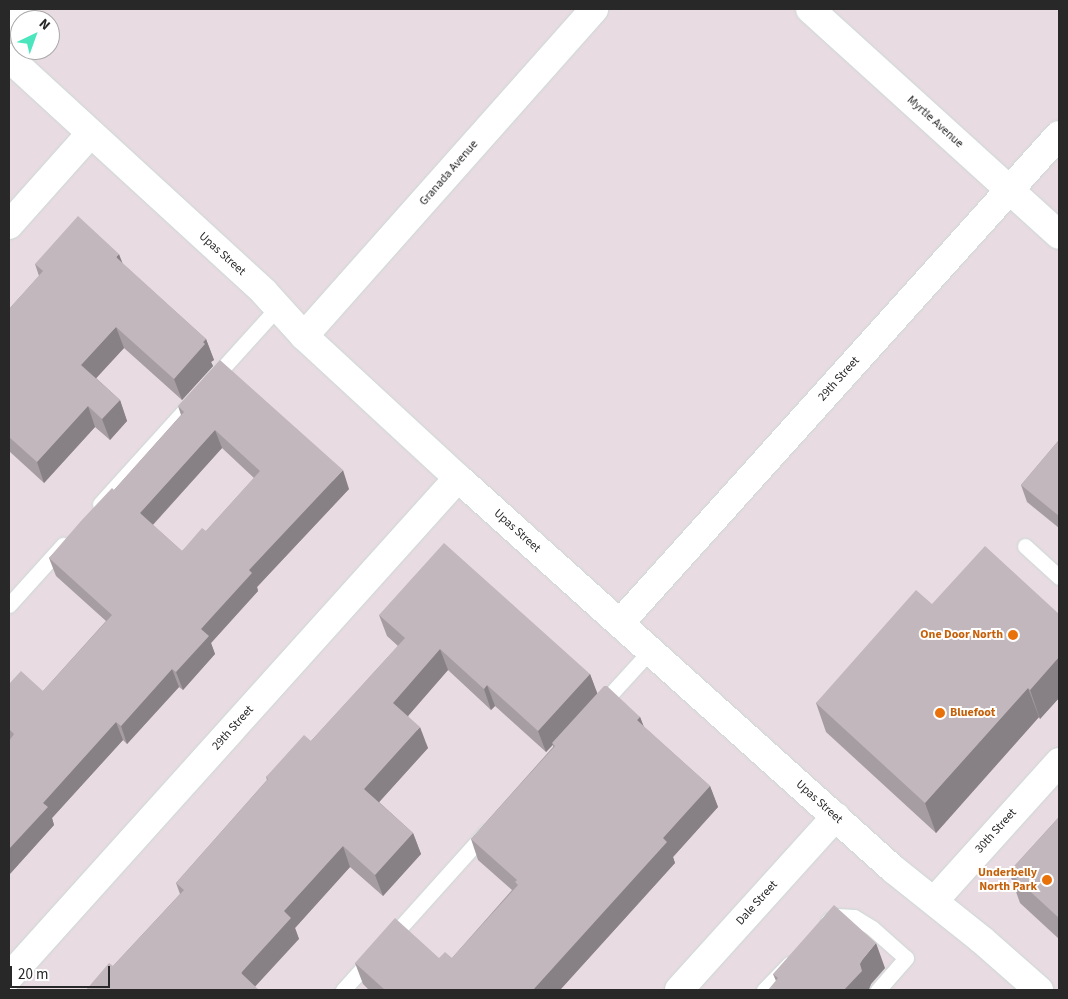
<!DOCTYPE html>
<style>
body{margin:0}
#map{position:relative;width:1068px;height:999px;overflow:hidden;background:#e9dbe2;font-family:"Source Sans 3",sans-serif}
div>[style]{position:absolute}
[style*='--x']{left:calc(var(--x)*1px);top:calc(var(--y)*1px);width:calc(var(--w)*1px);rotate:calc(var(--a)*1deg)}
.roads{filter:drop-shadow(0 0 1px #c9d8d4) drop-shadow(0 0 1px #c9d8d4)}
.service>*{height:15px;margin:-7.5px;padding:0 7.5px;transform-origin:7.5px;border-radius:7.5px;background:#fff}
.minor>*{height:28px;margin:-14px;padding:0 14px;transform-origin:14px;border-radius:14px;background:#fff}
.tertiary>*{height:28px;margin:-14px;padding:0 14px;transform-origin:14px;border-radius:14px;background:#fff}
.secondary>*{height:28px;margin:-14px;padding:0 14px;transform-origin:14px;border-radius:14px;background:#fff}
.wall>*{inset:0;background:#a69da2}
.shaded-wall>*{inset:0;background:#878084}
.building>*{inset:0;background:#c1b7bc}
.dots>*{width:14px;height:14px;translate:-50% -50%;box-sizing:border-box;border:2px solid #fff;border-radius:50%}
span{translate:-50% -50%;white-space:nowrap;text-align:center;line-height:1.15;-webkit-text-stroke:4px #fff;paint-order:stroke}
.street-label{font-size:12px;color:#282828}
.food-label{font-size:12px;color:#c56008;font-weight:700}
.right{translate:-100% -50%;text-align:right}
.left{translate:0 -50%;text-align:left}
.frame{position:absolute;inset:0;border:10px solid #282828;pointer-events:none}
.north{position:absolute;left:10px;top:10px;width:50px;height:50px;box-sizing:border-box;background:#fff;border:1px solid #a9a9a9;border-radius:50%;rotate:42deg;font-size:14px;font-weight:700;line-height:20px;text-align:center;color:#282828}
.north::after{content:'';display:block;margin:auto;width:18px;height:22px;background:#4be6bd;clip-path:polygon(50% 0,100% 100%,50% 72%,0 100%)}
.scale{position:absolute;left:10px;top:966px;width:100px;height:22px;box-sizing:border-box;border:2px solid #282828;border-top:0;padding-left:6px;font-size:15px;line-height:18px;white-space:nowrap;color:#282828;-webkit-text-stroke:4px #fff;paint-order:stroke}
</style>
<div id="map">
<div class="roads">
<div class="service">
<div style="--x:212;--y:380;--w:98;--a:-47.9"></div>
<div style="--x:100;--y:504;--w:142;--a:-47.9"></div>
<div style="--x:1025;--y:546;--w:46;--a:42.4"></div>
<div style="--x:9;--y:605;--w:81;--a:-48"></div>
<div style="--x:599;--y:707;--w:76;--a:-47.7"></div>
<div style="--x:828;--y:921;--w:10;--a:-29"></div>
<div style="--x:837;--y:916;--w:17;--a:3"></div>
<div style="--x:854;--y:917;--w:21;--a:31"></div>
<div style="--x:872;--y:928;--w:45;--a:41.4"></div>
<div style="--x:906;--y:958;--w:43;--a:131.2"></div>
<div style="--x:390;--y:939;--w:144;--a:-48.1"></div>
<div style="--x:343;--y:990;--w:43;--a:-47.8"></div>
<div style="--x:764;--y:990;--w:36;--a:-46"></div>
</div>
<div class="minor">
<div style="--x:810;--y:9;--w:336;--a:42.2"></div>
<div style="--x:9;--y:225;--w:122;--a:-48.3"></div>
<div style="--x:304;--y:336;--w:437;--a:-48.4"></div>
<div style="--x:620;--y:623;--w:656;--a:-48.03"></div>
<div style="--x:9;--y:977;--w:671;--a:-48.02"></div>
<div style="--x:679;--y:990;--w:234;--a:-47.9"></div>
</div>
<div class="tertiary">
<div style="--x:9;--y:18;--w:12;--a:-48"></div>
</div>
<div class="secondary">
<div style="--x:9;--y:58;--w:346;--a:42.5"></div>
<div style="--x:264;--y:292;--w:59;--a:47.7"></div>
<div style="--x:304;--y:336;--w:209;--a:42.7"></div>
<div style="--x:458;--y:478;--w:585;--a:41.95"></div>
<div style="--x:893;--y:869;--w:114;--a:38.6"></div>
<div style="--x:982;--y:940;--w:76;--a:41.3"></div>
<div style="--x:934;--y:901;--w:187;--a:-48"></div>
</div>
</div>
<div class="wall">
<div style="clip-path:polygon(35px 264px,123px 264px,206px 339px,214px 360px,211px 362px,213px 366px,182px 400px,124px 348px,96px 378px,120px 400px,127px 421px,110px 440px,95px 427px,44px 483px,9px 451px,9px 309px,39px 276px)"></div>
<div style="clip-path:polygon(evenodd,178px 406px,349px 489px,257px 587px,258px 591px,211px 643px,215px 654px,183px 690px,179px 687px,127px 744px,123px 740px,52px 818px,54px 825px,9px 875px,9px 684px,43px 691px,106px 621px,56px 576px,49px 558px,114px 490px,181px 415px,178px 406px,222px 448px,254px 478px,206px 531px,182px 551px,153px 525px,222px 448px)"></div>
<div style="clip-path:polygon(1059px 440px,1059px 528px,1027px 502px,1021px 485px)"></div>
<div style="clip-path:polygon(932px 604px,1059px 614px,1059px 698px,1040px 719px,1039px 717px,936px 833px,826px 732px,816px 703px)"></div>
<div style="clip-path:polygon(379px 615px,590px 674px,597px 694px,640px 717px,644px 727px,710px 786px,718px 807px,673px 857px,675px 863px,560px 990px,369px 990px,363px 984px,355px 963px,452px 958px,512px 890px,478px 860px,471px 839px,553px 747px,553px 745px,546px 752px,495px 706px,491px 710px,448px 670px,408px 716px,428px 748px,379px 802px,413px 833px,421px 854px,383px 896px,350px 867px,295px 928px,299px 939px,113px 966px,180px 894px,176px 883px,267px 780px,266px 777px,311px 741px,398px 646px,387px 636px)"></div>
<div style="clip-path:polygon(1059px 817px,1059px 939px,1020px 903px,1009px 872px)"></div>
<div style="clip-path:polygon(885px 968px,871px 984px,869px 989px,776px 981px,773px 974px)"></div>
</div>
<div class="shaded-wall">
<div style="clip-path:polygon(119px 254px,127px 275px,116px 257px)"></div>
<div style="clip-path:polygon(116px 327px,124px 348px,89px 386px,81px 365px)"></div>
<div style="clip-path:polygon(206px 339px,214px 360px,211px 362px,213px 366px,182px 400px,174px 379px)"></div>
<div style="clip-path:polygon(120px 400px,127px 421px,110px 440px,102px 419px)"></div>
<div style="clip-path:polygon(88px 406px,95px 427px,44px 483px,37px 462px)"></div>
<div style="clip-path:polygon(215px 430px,222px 448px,147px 531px,140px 513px)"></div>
<div style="clip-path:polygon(343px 470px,349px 489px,257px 587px,258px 591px,211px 643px,215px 654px,183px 690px,176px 672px,201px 629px,249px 570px)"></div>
<div style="clip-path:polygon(440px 649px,448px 670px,401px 724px,393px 703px)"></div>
<div style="clip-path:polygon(1059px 657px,1059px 698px,1040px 719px,1030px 690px)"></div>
<div style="clip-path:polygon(172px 669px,179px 687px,127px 744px,121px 726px)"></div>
<div style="clip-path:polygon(590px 674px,598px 695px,546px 752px,538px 731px)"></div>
<div style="clip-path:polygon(487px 685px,495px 706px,491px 710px,484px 689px)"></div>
<div style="clip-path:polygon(1028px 688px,1039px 717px,936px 833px,925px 803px)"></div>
<div style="clip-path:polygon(640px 717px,648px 738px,637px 720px)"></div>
<div style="clip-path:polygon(116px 722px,123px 740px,52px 818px,54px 825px,9px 875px,9px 849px,43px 803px)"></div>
<div style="clip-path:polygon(420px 727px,428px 748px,372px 810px,364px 789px)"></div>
<div style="clip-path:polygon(710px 786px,718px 807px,673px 857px,675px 863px,560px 990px,533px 990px,663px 838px)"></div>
<div style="clip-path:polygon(413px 833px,421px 854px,383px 896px,375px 875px)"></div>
<div style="clip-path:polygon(343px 846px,350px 867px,295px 928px,299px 939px,252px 990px,241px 973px,284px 911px)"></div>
<div style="clip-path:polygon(876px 943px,885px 968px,871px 984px,869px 989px,869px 990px,844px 990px,862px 960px)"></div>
</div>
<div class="building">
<div style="clip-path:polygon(78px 216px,119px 254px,116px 257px,206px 339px,203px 342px,205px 344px,174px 379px,116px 327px,81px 365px,120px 400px,102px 419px,88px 406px,37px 462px,9px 437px,9px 309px,43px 271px,35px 264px)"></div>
<div style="clip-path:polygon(evenodd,220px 360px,343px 470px,249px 570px,252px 573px,201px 629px,209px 636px,176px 672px,172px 669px,121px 726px,116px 722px,43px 803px,48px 807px,9px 849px,9px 741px,14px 734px,9px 729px,9px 684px,21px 671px,43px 691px,112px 615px,49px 558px,81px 521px,112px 488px,114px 490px,184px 412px,178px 406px,220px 360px,215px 430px,260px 471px,206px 531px,202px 528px,182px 551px,140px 513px,215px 430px)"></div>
<div style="clip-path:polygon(1059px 440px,1059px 516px,1021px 485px)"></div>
<div style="clip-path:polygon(444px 543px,590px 674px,538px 731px,487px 685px,484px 689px,440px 649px,393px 703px,420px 727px,364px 789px,413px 833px,375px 875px,343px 846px,284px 911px,291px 918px,241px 973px,259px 990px,86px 990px,109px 963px,113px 966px,184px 890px,176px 883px,268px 779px,266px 777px,304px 735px,311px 741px,405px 638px,379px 615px)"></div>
<div style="clip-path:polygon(985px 546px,1059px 614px,1059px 657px,1030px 690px,1028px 688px,925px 803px,816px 703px,916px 590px,932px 604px)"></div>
<div style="clip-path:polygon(604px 686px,607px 686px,640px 717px,637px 720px,710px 786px,663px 838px,667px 842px,533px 990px,385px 990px,355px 963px,395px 918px,439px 958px,445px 952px,452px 958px,518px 885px,515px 882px,517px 880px,471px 839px,555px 746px,552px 743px)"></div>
<div style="clip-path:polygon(1059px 817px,1059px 918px,1009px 872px)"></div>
<div style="clip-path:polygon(834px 905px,876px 943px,862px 960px,860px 964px,862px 971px,844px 990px,768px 990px,778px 978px,773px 974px)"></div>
</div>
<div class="dots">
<div style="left:1013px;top:635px;background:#e8710a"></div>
<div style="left:940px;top:713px;background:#e8710a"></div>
<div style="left:1047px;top:880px;background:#e8710a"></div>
</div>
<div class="street-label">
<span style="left:935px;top:122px;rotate:42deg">Myrtle Avenue</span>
<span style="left:449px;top:173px;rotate:-49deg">Granada Avenue</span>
<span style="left:222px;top:254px;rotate:42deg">Upas Street</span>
<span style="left:839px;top:379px;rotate:-48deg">29th Street</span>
<span style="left:517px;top:531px;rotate:42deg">Upas Street</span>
<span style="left:233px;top:728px;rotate:-48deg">29th Street</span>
<span style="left:819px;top:802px;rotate:42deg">Upas Street</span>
<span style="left:996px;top:831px;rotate:-48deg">30th Street</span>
<span style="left:757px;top:903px;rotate:-48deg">Dale Street</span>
</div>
<div class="food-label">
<span class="right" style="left:1003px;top:635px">One Door North</span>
<span class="left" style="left:950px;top:713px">Bluefoot</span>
<span class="right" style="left:1037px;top:880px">Underbelly<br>North Park</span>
</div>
<div class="frame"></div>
<div class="north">N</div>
<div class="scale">20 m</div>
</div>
